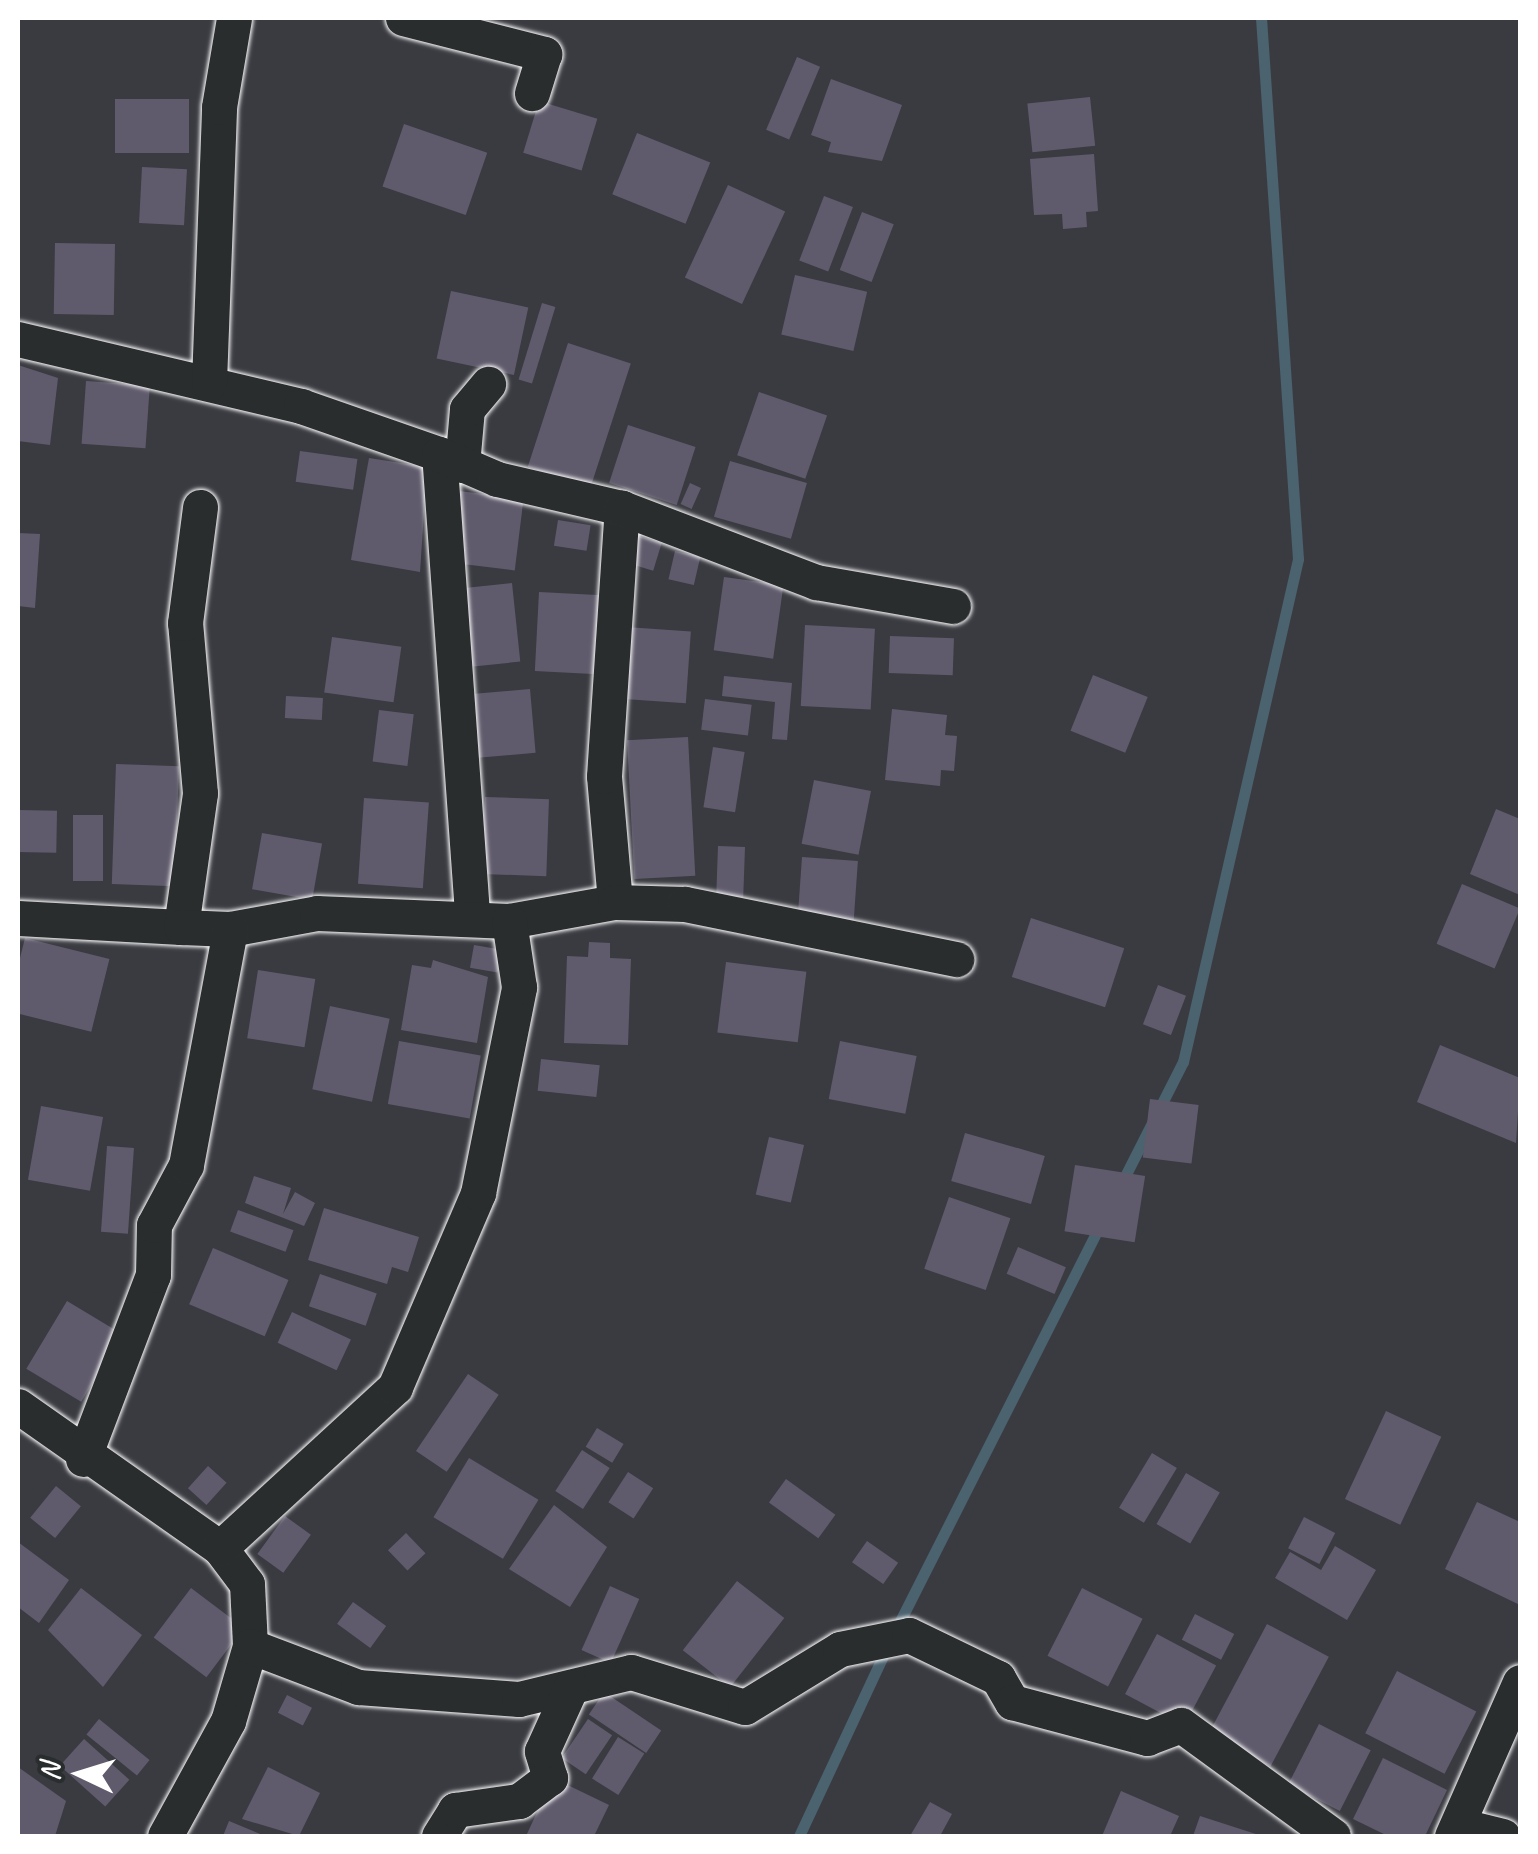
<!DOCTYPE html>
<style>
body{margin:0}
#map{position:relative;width:1538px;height:1854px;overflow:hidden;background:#3a3b41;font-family:Caveat,sans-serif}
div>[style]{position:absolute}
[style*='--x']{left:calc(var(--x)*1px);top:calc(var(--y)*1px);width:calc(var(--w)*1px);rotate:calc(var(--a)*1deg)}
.stream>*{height:11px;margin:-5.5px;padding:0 5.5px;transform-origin:5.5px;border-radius:5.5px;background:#4b626f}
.building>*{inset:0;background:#605b6c;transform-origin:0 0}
.roads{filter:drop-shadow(0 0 2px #fff) drop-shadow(0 0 2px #fff)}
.street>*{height:35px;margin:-17.5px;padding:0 17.5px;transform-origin:17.5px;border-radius:17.5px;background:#2a2d2e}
span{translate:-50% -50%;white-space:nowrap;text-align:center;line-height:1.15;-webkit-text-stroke:8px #2a2d2e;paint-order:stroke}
.frame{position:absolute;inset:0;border:20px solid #fff;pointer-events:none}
.north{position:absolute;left:30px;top:1724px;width:100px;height:100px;-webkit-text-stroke:8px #2a2d2e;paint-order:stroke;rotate:274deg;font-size:28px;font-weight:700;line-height:40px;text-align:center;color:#fff}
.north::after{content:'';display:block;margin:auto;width:35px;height:45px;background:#fff;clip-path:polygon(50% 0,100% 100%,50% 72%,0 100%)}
</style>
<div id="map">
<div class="stream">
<div style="--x:1121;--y:1184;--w:137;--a:-63.1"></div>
<div style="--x:1183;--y:1062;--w:516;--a:-77.12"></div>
<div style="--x:1298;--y:559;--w:542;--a:-93.91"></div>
<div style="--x:895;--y:1631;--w:457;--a:-63.2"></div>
<div style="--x:799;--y:1836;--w:208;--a:-65"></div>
</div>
<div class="building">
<div style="left:797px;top:57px;width:25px;height:79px;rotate:23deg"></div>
<div style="clip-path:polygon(831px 79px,902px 105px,882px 161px,828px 152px,831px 142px,811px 135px)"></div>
<div style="left:1090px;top:97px;width:49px;height:63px;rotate:84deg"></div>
<div style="left:115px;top:99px;width:74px;height:54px"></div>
<div style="left:539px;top:101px;width:61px;height:54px;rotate:17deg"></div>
<div style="left:404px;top:124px;width:88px;height:66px;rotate:19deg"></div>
<div style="left:637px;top:133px;width:79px;height:66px;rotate:22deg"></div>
<div style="clip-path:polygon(1094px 154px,1098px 211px,1086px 212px,1087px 227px,1063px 229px,1062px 214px,1034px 215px,1030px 159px)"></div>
<div style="left:142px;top:167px;width:45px;height:56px;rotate:3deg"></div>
<div style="left:728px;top:185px;width:63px;height:102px;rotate:25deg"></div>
<div style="left:824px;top:196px;width:31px;height:69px;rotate:21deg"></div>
<div style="left:862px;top:212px;width:34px;height:62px;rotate:21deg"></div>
<div style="left:55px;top:243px;width:60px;height:71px;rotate:1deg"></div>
<div style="left:795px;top:275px;width:74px;height:61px;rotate:13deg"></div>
<div style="left:451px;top:291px;width:79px;height:69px;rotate:12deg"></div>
<div style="left:542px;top:303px;width:14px;height:80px;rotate:17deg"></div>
<div style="left:568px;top:343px;width:66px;height:130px;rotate:18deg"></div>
<div style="clip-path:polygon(18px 365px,58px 378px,50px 445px,18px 441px)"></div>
<div style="left:86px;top:381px;width:64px;height:63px;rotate:4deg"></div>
<div style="left:759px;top:392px;width:72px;height:67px;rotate:19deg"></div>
<div style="left:628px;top:425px;width:71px;height:61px;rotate:18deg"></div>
<div style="left:300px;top:451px;width:58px;height:31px;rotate:8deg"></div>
<div style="clip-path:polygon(369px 458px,427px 467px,420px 572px,351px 560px)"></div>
<div style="left:730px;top:461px;width:80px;height:58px;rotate:16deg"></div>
<div style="left:690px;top:483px;width:12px;height:23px;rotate:24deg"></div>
<div style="left:459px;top:491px;width:65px;height:72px;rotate:7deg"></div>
<div style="left:558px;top:520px;width:33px;height:26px;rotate:9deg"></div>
<div style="clip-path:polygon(18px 533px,40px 534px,35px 608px,18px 606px)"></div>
<div style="left:632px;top:534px;width:31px;height:29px;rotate:17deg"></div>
<div style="left:675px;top:551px;width:26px;height:29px;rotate:13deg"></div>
<div style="left:724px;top:577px;width:60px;height:74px;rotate:8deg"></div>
<div style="left:512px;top:583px;width:79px;height:57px;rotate:84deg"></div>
<div style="left:539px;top:592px;width:63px;height:79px;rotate:3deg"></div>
<div style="left:805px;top:625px;width:70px;height:81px;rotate:3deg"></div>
<div style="left:626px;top:627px;width:65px;height:72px;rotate:4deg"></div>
<div style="left:890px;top:636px;width:64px;height:37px;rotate:2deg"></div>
<div style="left:332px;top:637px;width:70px;height:56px;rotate:8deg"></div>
<div style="left:1093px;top:675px;width:59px;height:60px;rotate:22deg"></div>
<div style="clip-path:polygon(724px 676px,792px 683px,787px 740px,772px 739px,775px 702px,722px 696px)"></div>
<div style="left:530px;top:689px;width:64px;height:61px;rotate:85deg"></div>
<div style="left:286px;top:696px;width:37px;height:22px;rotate:3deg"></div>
<div style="left:705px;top:699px;width:47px;height:31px;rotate:7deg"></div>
<div style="clip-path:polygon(892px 709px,947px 715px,945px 735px,957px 736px,954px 771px,941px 770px,940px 786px,885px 780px)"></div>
<div style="left:379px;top:710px;width:35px;height:52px;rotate:7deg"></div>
<div style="left:688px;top:737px;width:139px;height:61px;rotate:87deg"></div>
<div style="left:713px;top:747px;width:32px;height:61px;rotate:9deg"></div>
<div style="left:116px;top:764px;width:63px;height:120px;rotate:2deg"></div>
<div style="left:814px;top:780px;width:58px;height:65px;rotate:11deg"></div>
<div style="left:485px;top:797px;width:64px;height:77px;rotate:2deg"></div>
<div style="left:364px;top:798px;width:65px;height:86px;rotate:4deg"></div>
<div style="clip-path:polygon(1496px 809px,1520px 819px,1520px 895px,1470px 874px)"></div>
<div style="left:18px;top:810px;width:39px;height:42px;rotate:1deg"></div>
<div style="left:73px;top:815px;width:30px;height:66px"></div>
<div style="left:262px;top:833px;width:61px;height:57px;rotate:10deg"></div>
<div style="left:718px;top:846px;width:27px;height:50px;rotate:2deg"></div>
<div style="left:802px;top:857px;width:56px;height:69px;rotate:4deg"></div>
<div style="left:1462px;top:884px;width:63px;height:65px;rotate:23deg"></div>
<div style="left:1031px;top:918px;width:98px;height:62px;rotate:18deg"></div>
<div style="left:25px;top:938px;width:87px;height:75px;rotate:14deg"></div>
<div style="clip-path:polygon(589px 942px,610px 943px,610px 958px,631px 959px,628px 1045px,564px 1043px,567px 956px,588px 957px)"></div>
<div style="left:474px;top:945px;width:28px;height:23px;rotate:10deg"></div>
<div style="clip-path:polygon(433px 960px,488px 977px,477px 1043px,401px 1030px,412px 965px,431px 968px)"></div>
<div style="left:726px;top:962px;width:81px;height:71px;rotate:7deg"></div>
<div style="left:258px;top:970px;width:58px;height:69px;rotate:9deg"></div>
<div style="left:1158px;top:985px;width:30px;height:42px;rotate:21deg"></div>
<div style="left:330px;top:1006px;width:61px;height:85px;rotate:12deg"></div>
<div style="left:399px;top:1041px;width:83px;height:64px;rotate:10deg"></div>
<div style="left:840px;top:1041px;width:78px;height:59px;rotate:11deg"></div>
<div style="clip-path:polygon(1440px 1045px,1520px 1078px,1516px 1143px,1417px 1102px)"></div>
<div style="left:541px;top:1059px;width:59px;height:32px;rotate:6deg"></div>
<div style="left:1150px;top:1099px;width:49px;height:59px;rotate:7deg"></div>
<div style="left:41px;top:1106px;width:63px;height:75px;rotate:10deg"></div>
<div style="left:965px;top:1133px;width:83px;height:50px;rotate:16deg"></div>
<div style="left:769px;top:1137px;width:36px;height:59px;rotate:13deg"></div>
<div style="left:107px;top:1146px;width:27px;height:86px;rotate:4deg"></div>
<div style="left:1075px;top:1165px;width:71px;height:67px;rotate:9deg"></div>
<div style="clip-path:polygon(254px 1176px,291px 1188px,283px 1214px,295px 1192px,315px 1203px,304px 1226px,245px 1203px)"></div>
<div style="left:949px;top:1197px;width:65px;height:76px;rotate:19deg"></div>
<div style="clip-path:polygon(324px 1208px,419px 1237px,408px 1272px,392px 1267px,387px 1284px,308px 1260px)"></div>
<div style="left:238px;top:1210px;width:59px;height:23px;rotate:20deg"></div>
<div style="left:1018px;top:1247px;width:52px;height:29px;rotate:23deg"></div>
<div style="left:213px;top:1248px;width:82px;height:61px;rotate:23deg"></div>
<div style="left:320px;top:1274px;width:60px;height:34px;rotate:19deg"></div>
<div style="left:67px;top:1301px;width:64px;height:79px;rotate:31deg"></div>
<div style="left:292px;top:1312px;width:65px;height:34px;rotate:25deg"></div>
<div style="left:468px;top:1374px;width:37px;height:93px;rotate:34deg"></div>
<div style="left:1386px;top:1411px;width:61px;height:97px;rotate:25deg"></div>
<div style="left:597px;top:1428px;width:31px;height:22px;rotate:31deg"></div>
<div style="left:582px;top:1450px;width:33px;height:49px;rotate:33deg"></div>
<div style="left:1152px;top:1453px;width:29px;height:64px;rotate:31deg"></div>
<div style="left:469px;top:1458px;width:81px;height:69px;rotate:31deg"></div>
<div style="left:208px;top:1466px;width:25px;height:30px;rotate:42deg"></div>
<div style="left:628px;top:1472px;width:30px;height:36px;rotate:33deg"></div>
<div style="left:1186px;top:1473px;width:39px;height:59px;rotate:30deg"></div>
<div style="left:786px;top:1479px;width:61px;height:29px;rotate:36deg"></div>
<div style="left:56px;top:1486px;width:32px;height:41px;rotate:39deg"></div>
<div style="clip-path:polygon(1477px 1502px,1520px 1522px,1520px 1605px,1445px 1569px)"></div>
<div style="clip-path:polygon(554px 1505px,607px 1547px,570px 1607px,509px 1569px)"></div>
<div style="left:285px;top:1516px;width:32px;height:47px;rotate:36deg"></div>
<div style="left:1304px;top:1517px;width:35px;height:35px;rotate:27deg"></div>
<div style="left:406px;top:1533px;width:28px;height:25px;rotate:46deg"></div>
<div style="left:867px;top:1541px;width:38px;height:26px;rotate:35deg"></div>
<div style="clip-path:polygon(18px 1542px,69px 1580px,39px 1623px,18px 1607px)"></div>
<div style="clip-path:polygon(1335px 1546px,1376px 1570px,1347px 1620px,1275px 1578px,1290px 1552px,1321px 1570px)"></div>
<div style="left:737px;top:1581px;width:60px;height:88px;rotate:38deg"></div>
<div style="left:610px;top:1586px;width:32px;height:70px;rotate:24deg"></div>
<div style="clip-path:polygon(81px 1588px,142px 1635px,103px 1687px,48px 1630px)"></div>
<div style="left:191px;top:1588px;width:66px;height:62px;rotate:37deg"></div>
<div style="left:1082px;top:1588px;width:68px;height:76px;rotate:27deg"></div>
<div style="left:353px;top:1602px;width:41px;height:27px;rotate:36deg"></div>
<div style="left:1195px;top:1614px;width:44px;height:29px;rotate:27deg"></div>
<div style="left:1267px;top:1624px;width:70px;height:124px;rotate:28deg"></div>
<div style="left:1157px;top:1634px;width:67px;height:68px;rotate:28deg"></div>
<div style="left:1397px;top:1671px;width:89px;height:70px;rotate:27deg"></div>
<div style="left:604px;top:1692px;width:69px;height:27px;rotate:34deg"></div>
<div style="left:287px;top:1695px;width:28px;height:20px;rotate:27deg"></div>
<div style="left:99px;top:1719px;width:65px;height:20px;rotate:39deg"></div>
<div style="left:588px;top:1719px;width:29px;height:47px;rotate:34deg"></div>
<div style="left:1319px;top:1724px;width:58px;height:68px;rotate:27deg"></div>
<div style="left:618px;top:1737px;width:31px;height:49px;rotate:32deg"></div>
<div style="left:84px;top:1739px;width:61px;height:36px;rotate:42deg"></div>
<div style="clip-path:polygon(1383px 1758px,1447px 1790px,1425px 1836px,1388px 1836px,1353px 1819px)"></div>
<div style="clip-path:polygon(18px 1767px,66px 1801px,55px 1836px,18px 1836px)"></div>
<div style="clip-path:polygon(268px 1767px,320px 1793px,299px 1836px,242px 1819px)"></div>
<div style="clip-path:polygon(553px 1778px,609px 1805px,594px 1836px,526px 1836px)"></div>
<div style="clip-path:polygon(1121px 1791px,1179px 1816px,1170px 1836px,1102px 1836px)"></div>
<div style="clip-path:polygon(930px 1802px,952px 1814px,940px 1836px,910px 1836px)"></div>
<div style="clip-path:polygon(1200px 1816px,1262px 1836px,1193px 1836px)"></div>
<div style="clip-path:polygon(229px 1821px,265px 1836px,223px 1836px)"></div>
</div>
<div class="roads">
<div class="street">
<div style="--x:403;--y:18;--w:146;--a:14.3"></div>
<div style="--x:544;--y:54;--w:41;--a:107.1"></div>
<div style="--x:18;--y:339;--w:291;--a:13.3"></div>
<div style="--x:301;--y:406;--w:146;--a:19.2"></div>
<div style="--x:209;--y:383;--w:276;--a:-87.9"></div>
<div style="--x:219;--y:107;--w:90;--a:-80.4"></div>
<div style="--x:462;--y:465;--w:56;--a:-84.9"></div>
<div style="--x:467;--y:409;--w:33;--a:-50"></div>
<div style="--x:615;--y:902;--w:126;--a:-95"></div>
<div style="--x:604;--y:776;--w:269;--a:-86.2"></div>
<div style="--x:472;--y:913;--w:460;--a:-94.1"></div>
<div style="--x:439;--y:454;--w:63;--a:23.3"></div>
<div style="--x:497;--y:479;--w:128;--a:13.1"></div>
<div style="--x:622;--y:508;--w:208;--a:20.9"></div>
<div style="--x:816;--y:582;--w:139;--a:9.9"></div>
<div style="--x:18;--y:918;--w:163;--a:3.2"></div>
<div style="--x:181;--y:927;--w:135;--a:-81.9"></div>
<div style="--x:200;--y:793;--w:171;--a:-95"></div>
<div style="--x:185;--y:623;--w:117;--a:-82.6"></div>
<div style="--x:181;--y:927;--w:49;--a:2.3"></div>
<div style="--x:230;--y:929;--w:88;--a:-10.4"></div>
<div style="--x:317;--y:913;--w:192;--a:2.4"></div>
<div style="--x:509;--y:921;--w:108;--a:-10.2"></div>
<div style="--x:615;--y:902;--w:70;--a:1.6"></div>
<div style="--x:685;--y:904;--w:277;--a:11.5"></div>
<div style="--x:18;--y:1406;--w:247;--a:35.1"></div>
<div style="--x:220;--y:1548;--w:45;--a:53.1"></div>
<div style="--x:247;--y:1584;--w:62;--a:87.2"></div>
<div style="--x:250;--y:1646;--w:78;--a:106.3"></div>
<div style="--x:228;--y:1721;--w:131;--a:118.7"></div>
<div style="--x:83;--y:1459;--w:197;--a:-69.2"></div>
<div style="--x:153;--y:1275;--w:50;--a:-88.9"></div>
<div style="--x:154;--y:1225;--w:68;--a:-61.9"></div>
<div style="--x:186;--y:1165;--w:240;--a:-79.4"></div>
<div style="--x:220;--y:1548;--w:238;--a:-42.6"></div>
<div style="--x:395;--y:1387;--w:211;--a:-66.8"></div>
<div style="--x:478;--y:1193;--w:210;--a:-78.7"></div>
<div style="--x:519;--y:987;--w:67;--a:-98.6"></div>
<div style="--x:250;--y:1646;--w:116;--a:20.8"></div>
<div style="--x:358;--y:1687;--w:161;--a:4.3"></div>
<div style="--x:519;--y:1699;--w:115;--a:-13.6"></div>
<div style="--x:631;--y:1672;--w:119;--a:17.1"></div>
<div style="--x:745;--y:1707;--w:111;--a:-31.4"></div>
<div style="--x:840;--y:1649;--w:70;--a:-11.5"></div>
<div style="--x:909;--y:1635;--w:99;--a:25.8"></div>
<div style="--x:998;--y:1678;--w:28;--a:60"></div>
<div style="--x:1012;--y:1702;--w:140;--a:14.9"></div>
<div style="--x:1147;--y:1738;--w:36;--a:-21"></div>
<div style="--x:1181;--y:1725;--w:188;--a:36.1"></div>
<div style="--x:1458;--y:1825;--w:46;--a:13.7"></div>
<div style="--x:439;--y:1836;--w:31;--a:-58"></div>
<div style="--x:455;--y:1810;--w:65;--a:-8"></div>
<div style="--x:519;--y:1801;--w:39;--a:-37"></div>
<div style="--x:550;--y:1778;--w:28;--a:-107"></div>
<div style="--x:542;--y:1751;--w:70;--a:-65.6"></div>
<div style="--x:1452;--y:1836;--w:168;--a:-66.2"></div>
</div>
</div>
<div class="frame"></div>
<div class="north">N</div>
</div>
